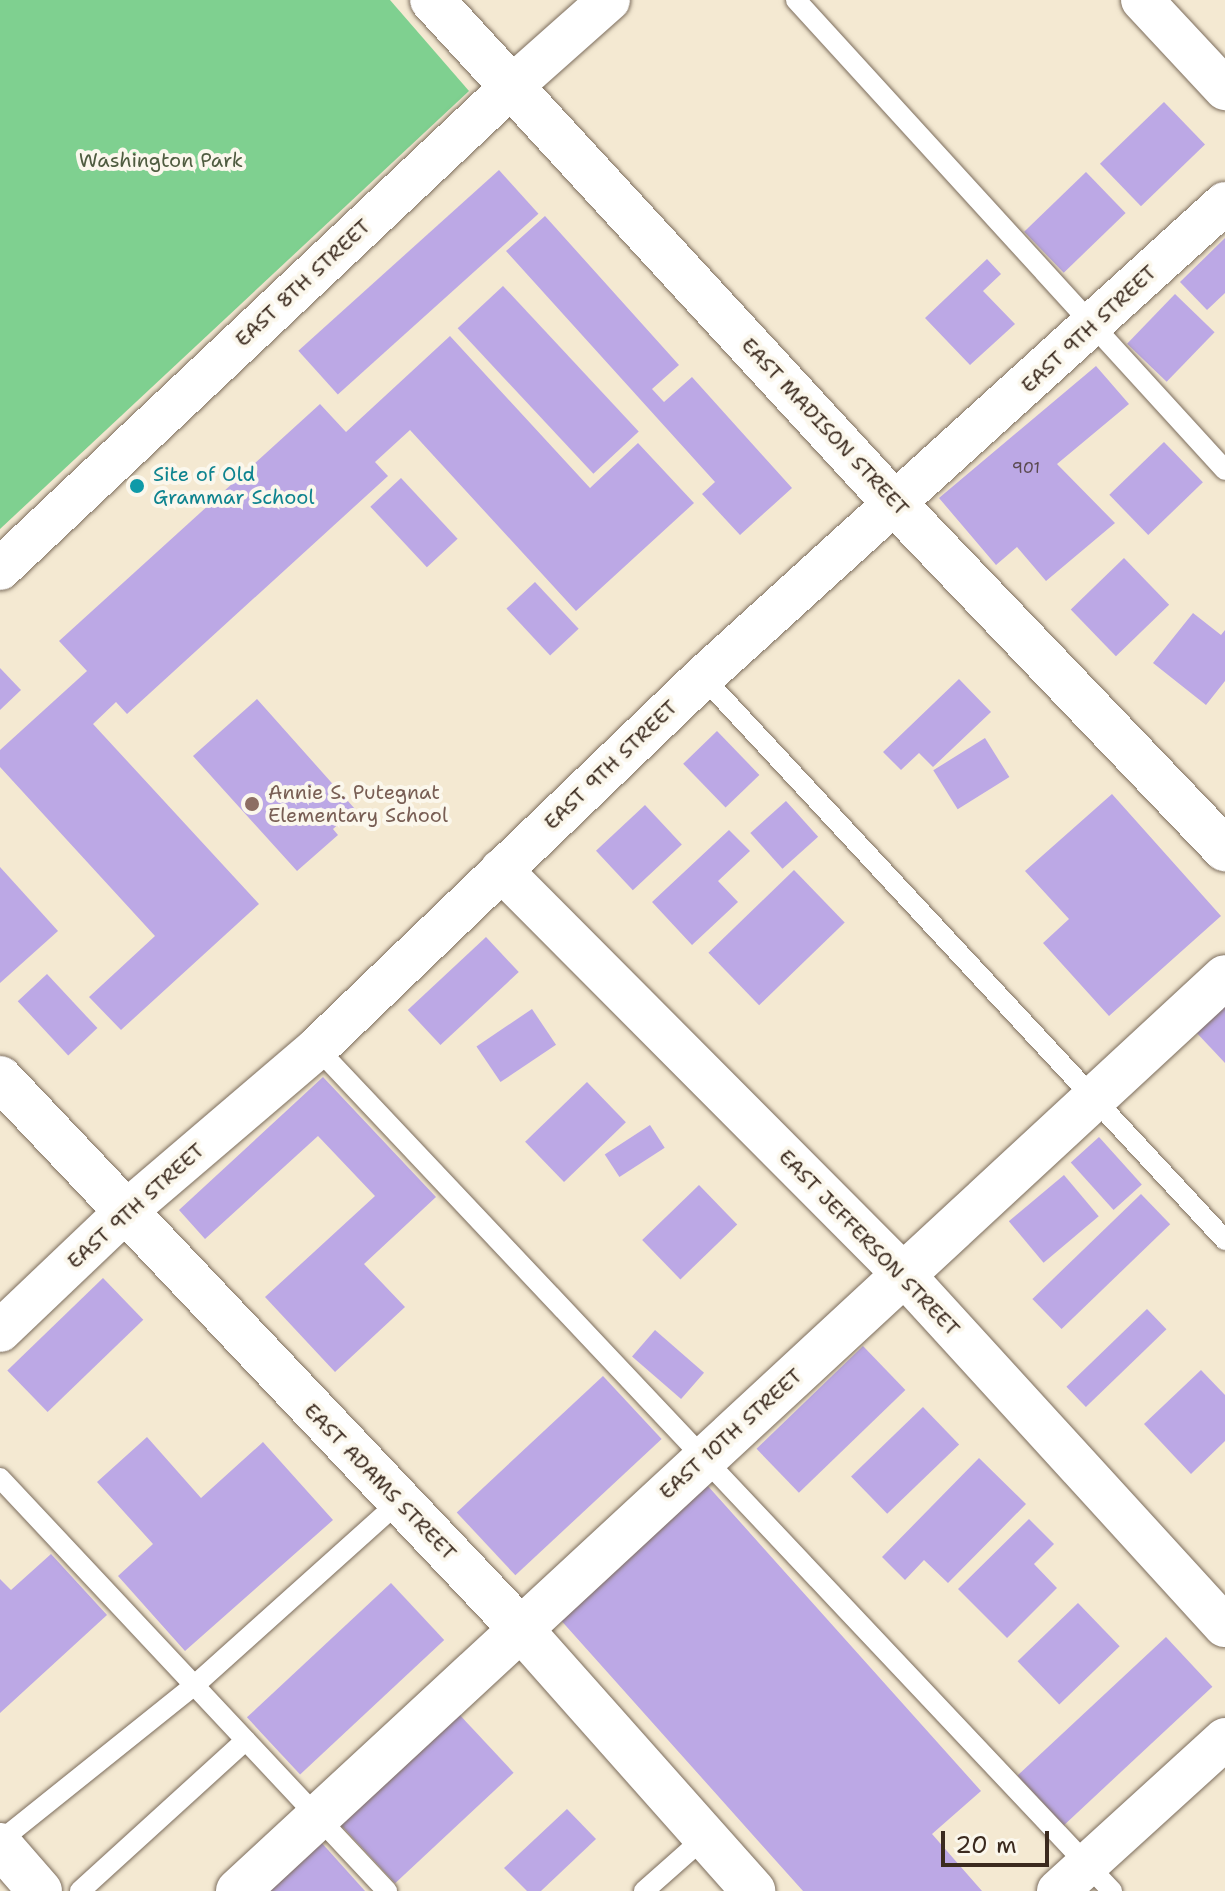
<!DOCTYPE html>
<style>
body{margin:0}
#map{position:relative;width:1225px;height:1891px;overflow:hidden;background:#f4e9d2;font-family:"Shantell Sans",sans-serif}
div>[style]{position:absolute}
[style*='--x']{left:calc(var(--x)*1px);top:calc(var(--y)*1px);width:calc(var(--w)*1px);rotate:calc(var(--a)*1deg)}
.green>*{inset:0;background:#7fd090}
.building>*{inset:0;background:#bca8e5;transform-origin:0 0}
.roads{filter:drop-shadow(0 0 2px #7c6d5d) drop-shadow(0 0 2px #7c6d5d)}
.lane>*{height:20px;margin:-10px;padding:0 10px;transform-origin:10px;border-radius:10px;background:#fff}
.street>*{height:42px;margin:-21px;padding:0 21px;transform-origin:21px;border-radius:21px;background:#fff}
.secondary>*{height:44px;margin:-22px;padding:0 22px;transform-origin:22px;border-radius:22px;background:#fff}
.primary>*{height:44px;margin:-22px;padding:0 22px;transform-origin:22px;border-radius:22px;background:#fff}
.dots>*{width:22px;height:22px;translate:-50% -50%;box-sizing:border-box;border:4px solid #fbf7ec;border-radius:50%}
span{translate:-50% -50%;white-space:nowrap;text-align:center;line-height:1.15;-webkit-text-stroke:8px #fbf7ec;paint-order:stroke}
.number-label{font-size:16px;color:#5b4a50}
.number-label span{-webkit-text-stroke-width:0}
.park-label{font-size:20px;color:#4f5c40}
.street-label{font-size:20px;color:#3b2a1e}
.culture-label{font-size:20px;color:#0d838f}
.left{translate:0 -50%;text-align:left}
.education-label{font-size:20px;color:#785e54}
.scale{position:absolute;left:941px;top:1831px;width:108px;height:36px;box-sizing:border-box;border:4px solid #3b2a1e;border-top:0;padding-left:10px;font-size:24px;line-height:28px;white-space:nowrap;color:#3b2a1e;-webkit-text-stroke:6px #fbf7ec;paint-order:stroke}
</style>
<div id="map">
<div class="green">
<div style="clip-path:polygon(0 0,390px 0,469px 91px,0 529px)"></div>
</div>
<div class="building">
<div style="left:1164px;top:102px;width:59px;height:89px;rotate:46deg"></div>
<div style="left:499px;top:170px;width:59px;height:270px;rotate:48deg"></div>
<div style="left:1086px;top:172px;width:57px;height:86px;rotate:46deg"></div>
<div style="clip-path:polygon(545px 216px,679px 365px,652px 389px,664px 402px,692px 377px,792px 488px,740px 535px,702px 494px,715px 482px,506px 251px)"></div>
<div style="clip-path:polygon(1225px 238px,1225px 293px,1207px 310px,1180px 282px)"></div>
<div style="clip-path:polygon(987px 259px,1001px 274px,983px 291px,1015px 324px,970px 365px,925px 318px)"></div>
<div style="left:503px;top:286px;width:199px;height:62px;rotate:47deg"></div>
<div style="left:1175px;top:294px;width:55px;height:69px;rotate:44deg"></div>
<div style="clip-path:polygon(450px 336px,590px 488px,638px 443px,694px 503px,576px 611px,410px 430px,375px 462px,388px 476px,127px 714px,116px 702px,93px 724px,259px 904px,121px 1030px,89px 997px,155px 936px,0 767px,0 750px,87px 671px,59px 641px,320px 404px,346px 432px)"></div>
<div style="clip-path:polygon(1096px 366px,1129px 404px,1057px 464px,1115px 523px,1046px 581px,1017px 547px,996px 565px,939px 498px)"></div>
<div style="left:1164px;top:442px;width:56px;height:76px;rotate:46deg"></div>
<div style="left:401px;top:478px;width:83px;height:42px;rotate:47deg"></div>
<div style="left:1124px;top:558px;width:65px;height:74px;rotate:46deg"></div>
<div style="left:535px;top:582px;width:64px;height:39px;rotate:47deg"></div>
<div style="clip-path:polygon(1193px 613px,1221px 635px,1225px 630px,1225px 681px,1206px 705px,1153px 663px)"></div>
<div style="clip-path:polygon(0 668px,21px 690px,0 710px)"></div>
<div style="clip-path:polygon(959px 679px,991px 712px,933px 767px,919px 753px,901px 770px,883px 752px)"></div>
<div style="clip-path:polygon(257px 699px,355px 809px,333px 829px,338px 835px,297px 871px,193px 756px)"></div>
<div style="left:717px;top:731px;width:61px;height:47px;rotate:46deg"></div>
<div style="left:985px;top:738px;width:46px;height:61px;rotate:58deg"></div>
<div style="clip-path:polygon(1112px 794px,1221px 916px,1109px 1016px,1043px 943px,1069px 919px,1025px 871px)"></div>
<div style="left:786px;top:801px;width:48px;height:48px;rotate:48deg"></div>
<div style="left:645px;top:805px;width:54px;height:67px;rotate:47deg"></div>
<div style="clip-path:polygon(729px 830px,750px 851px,718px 881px,738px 902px,692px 945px,652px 902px)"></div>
<div style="clip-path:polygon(0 867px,58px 931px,0 983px)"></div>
<div style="left:794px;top:870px;width:73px;height:119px;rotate:46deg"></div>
<div style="left:486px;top:937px;width:48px;height:107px;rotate:47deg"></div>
<div style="left:47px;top:974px;width:74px;height:40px;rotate:47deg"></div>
<div style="clip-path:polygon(1225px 1001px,1225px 1063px,1194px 1030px)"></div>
<div style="left:532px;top:1009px;width:43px;height:67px;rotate:56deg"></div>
<div style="clip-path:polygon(323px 1077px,436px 1197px,364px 1264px,405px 1307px,335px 1372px,265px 1297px,375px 1196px,318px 1136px,205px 1239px,179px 1210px)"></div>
<div style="left:587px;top:1082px;width:56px;height:86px;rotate:46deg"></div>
<div style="left:650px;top:1125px;width:27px;height:54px;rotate:57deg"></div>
<div style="left:1099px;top:1137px;width:64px;height:38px;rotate:48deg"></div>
<div style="left:1064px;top:1175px;width:54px;height:72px;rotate:50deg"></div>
<div style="left:699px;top:1185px;width:55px;height:79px;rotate:46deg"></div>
<div style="left:1141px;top:1194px;width:42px;height:151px;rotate:46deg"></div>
<div style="left:103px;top:1278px;width:58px;height:133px;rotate:46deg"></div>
<div style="left:1147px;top:1309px;width:28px;height:112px;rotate:46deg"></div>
<div style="left:655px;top:1330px;width:65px;height:35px;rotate:41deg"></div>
<div style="left:863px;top:1346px;width:61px;height:148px;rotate:46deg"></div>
<div style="clip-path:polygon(1201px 1370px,1225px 1395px,1225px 1441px,1191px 1474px,1144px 1424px)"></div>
<div style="left:603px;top:1376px;width:86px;height:200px;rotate:47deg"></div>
<div style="left:923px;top:1407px;width:52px;height:100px;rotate:46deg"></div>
<div style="clip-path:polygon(147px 1437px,201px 1498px,263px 1442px,333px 1520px,185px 1651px,118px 1576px,153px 1544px,97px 1482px)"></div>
<div style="clip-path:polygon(979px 1458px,1026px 1504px,948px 1583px,924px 1560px,905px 1580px,882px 1557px)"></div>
<div style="clip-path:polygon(707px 1485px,981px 1791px,932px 1834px,982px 1891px,803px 1891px,558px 1617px)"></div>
<div style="clip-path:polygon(1029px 1519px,1054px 1544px,1034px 1564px,1057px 1588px,1007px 1638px,958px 1589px)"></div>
<div style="clip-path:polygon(51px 1554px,107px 1615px,0 1713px,0 1579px,11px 1590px)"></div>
<div style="left:391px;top:1583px;width:78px;height:197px;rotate:47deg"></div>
<div style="left:1078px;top:1603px;width:60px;height:84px;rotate:46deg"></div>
<div style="left:1166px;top:1637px;width:68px;height:203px;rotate:47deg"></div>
<div style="left:457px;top:1712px;width:83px;height:162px;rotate:47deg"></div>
<div style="clip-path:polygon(567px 1809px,596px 1839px,541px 1891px,527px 1891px,504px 1868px)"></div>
<div style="clip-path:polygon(320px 1841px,365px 1891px,264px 1891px)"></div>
</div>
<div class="roads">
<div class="lane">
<div style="--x:796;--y:0;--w:636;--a:47.61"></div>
<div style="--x:703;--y:677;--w:768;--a:47.16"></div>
<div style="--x:317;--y:1048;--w:1159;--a:46.68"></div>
<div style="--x:0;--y:1478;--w:566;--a:46.86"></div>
<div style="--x:0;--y:1841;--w:251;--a:-38.7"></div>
<div style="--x:196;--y:1684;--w:273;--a:-41.9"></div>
<div style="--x:80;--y:1891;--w:224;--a:-42.3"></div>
<div style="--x:644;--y:1891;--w:81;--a:-41.5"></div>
</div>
<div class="street">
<div style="--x:1142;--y:0;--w:122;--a:47"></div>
<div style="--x:0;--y:569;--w:702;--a:-43.33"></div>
<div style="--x:511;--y:87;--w:131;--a:-41.6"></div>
<div style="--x:501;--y:870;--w:573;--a:45.14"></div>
<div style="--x:905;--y:1276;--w:474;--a:47.6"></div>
<div style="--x:0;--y:1331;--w:171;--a:-43.6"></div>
<div style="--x:124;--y:1213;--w:254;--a:-40.5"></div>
<div style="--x:317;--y:1048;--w:535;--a:-43.86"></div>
<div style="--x:703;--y:677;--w:705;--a:-42.24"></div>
<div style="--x:1058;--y:1891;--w:226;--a:-42.3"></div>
</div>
<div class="secondary">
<div style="--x:432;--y:0;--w:687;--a:47.42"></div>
<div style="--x:897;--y:506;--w:475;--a:46.3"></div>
<div style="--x:0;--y:1078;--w:755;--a:46.61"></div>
<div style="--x:519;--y:1627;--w:353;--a:48.4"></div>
<div style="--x:238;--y:1891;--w:1345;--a:-42.8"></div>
</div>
<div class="primary">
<div style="--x:0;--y:1845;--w:61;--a:49"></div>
</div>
</div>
<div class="dots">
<div style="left:137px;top:486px;background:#0f9aa8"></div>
<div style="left:252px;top:804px;background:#8d6e63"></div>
</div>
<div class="number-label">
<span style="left:1026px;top:468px">901</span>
</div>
<div class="park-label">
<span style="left:161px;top:160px">Washington Park</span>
</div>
<div class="street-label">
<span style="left:303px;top:283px;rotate:-43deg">EAST 8TH STREET</span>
<span style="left:1089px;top:329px;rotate:-43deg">EAST 9TH STREET</span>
<span style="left:825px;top:427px;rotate:47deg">EAST MADISON STREET</span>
<span style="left:611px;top:765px;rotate:-44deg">EAST 9TH STREET</span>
<span style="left:136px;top:1206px;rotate:-42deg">EAST 9TH STREET</span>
<span style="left:869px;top:1243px;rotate:46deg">EAST JEFFERSON STREET</span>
<span style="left:731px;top:1434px;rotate:-42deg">EAST 10TH STREET</span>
<span style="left:380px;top:1482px;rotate:46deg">EAST ADAMS STREET</span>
</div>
<div class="culture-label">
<span class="left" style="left:153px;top:486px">Site of Old<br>Grammar School</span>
</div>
<div class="education-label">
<span class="left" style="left:268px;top:804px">Annie S. Putegnat<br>Elementary School</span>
</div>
<div class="scale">20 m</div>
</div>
